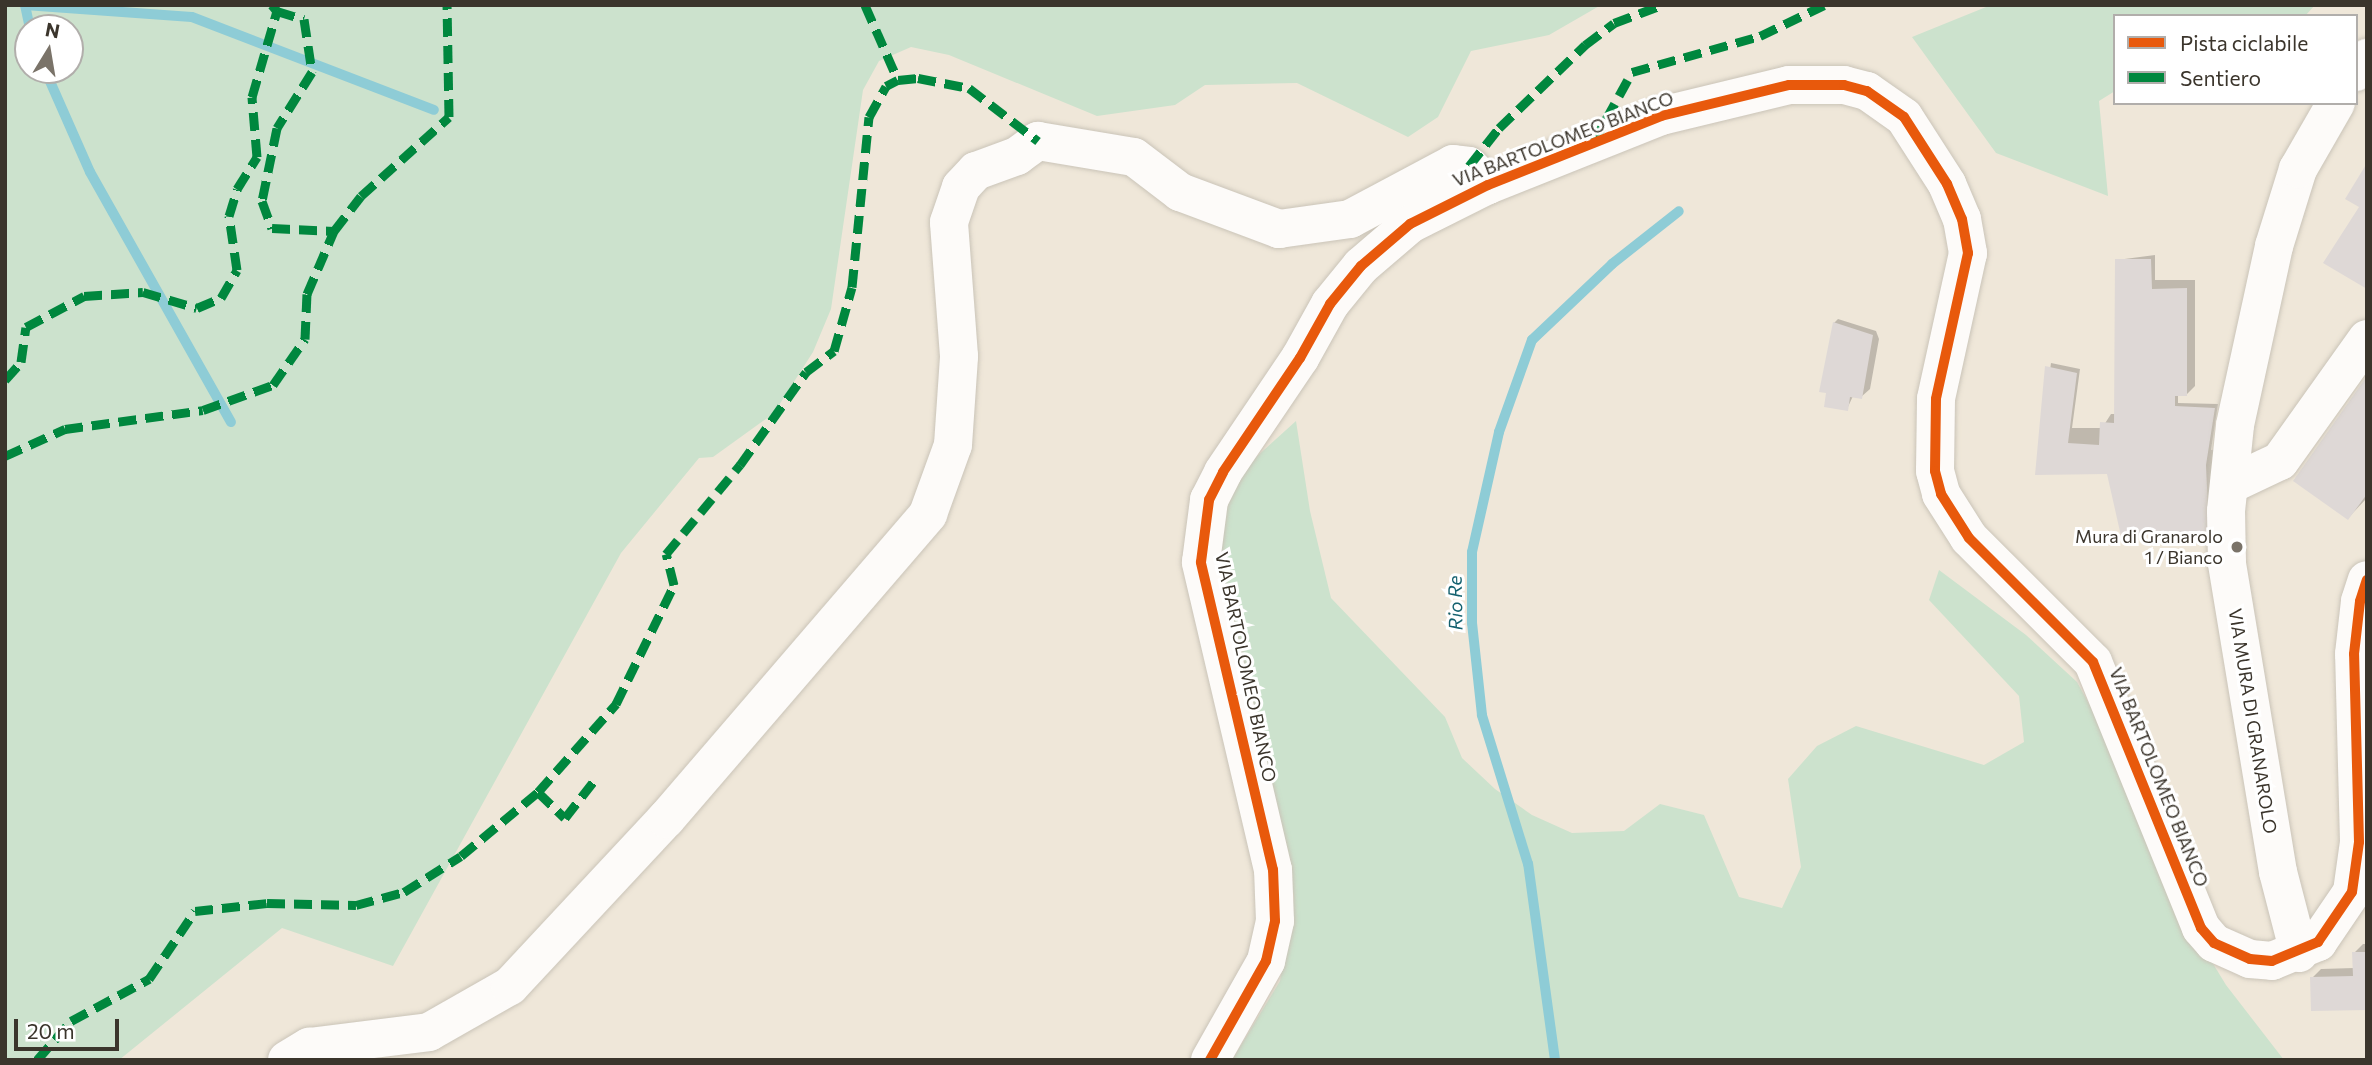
<!DOCTYPE html>
<style>
body{margin:0}
#map{position:relative;width:2372px;height:1065px;overflow:hidden;background:#efe7d9;font-family:Commissioner,sans-serif}
div>[style]{position:absolute}
[style*='--x']{left:calc(var(--x)*1px);top:calc(var(--y)*1px);width:calc(var(--w)*1px);rotate:calc(var(--a)*1deg)}
.green>*{inset:0;background:#cce2cd}
.shadow>*{inset:0;background:#0003}
.stream>*{height:10px;margin:-5px;padding:0 5px;transform-origin:5px;border-radius:5px;background:#8eccd6}
.building>*{inset:0;background:#ded8d6}
.roads{filter:drop-shadow(0 0 2px #cac4b8) drop-shadow(0 0 2px #cac4b8)}
.minor>*{height:38px;margin:-19px;padding:0 19px;transform-origin:19px;border-radius:19px;background:#fdfbf9}
.quiet>*{height:9px;margin-top:-4.5px;transform-origin:0;background:repeating-linear-gradient(90deg,#00873e 0 18px,transparent 0 27px)}
.cycleway>*{height:10px;margin:-5px;padding:0 5px;transform-origin:5px;border-radius:5px;background:#e8590c}
.dots>*{width:19px;height:19px;translate:-50% -50%;box-sizing:border-box;border:4px solid #fff;border-radius:50%}
span{translate:-50% -50%;white-space:nowrap;text-align:center;line-height:1.15;-webkit-text-stroke:6px #fff;paint-order:stroke}
.street-label{font-size:18px;color:#3b352c}
.poi-label{font-size:18px;color:#3b352c}
.right{translate:-100% -50%;text-align:right}
.water-label{font-size:19px;color:#14616f;font-style:italic}
.frame{position:absolute;inset:0;border:7px solid #3b352c;pointer-events:none}
.legend{position:absolute;left:2113px;top:14px;width:245px;height:91px;box-sizing:border-box;background:#fff;border:2px solid #b1aeab;margin:0;padding:9px 12px;list-style:none;font-size:21px;color:#3b352c}
.legend li{display:flex;align-items:center;gap:14px;height:35px}
.legend b{width:35px;border:2px solid #b1aeab}
.north{position:absolute;left:14px;top:14px;width:70px;height:70px;box-sizing:border-box;background:#fff;border:2px solid #b1aeab;border-radius:50%;rotate:11deg;font-size:19px;font-weight:700;line-height:28px;text-align:center;color:#3b352c}
.north::after{content:'';display:block;margin:auto;width:24px;height:32px;background:#7a7369;clip-path:polygon(50% 0,100% 100%,50% 72%,0 100%)}
.scale{position:absolute;left:14px;top:1019px;width:105px;height:32px;box-sizing:border-box;border:4px solid #3b352c;border-top:0;padding-left:9px;font-size:21px;line-height:24px;white-space:nowrap;color:#3b352c;-webkit-text-stroke:5px #fff;paint-order:stroke}
</style>
<div id="map">
<div class="green">
<div style="clip-path:polygon(evenodd,5px 5px,1601px 5px,1549px 35px,1471px 51px,1438px 117px,1408px 137px,1297px 83px,1205px 85px,1175px 105px,1097px 116px,949px 55px,911px 47px,879px 61px,863px 90px,831px 309px,813px 352px,774px 413px,713px 457px,699px 458px,621px 553px,393px 966px,282px 928px,119px 1060px,5px 1060px,5px 5px,28px 28px,70px 28px,70px 70px,28px 70px,28px 28px)"></div>
<div style="clip-path:polygon(1991px 5px,2315px 5px,2305px 16px,2115px 16px,2115px 91px,2099px 101px,2108px 196px,1996px 153px,1912px 37px)"></div>
<div style="clip-path:polygon(1296px 421px,1310px 511px,1331px 598px,1445px 717px,1462px 758px,1495px 789px,1532px 815px,1572px 833px,1624px 831px,1660px 804px,1704px 815px,1739px 897px,1782px 908px,1801px 867px,1788px 779px,1817px 746px,1856px 726px,1984px 765px,2024px 742px,2019px 696px,1929px 600px,1939px 570px,2026px 635px,2077px 682px,2113px 748px,2159px 875px,2226px 985px,2284px 1060px,1232px 1060px,1280px 981px,1294px 896px,1217px 550px,1227px 507px,1245px 467px)"></div>
</div>
<div class="shadow">
<div style="clip-path:polygon(2155px 255px,2155px 280px,2195px 280px,2195px 386px,2186px 395px,2178px 394px,2178px 403px,2218px 404px,2211px 450px,2222px 449px,2225px 514px,2108px 472px,2036px 473px,2051px 363px,2080px 369px,2072px 428px,2102px 428px,2111px 414px,2116px 414px,2117px 260px)"></div>
<div style="clip-path:polygon(1838px 319px,1876px 331px,1879px 339px,1870px 389px,1861px 397px,1853px 396px,1847px 409px,1834px 323px)"></div>
<div style="clip-path:polygon(2367px 380px,2367px 498px,2348px 518px)"></div>
<div style="clip-path:polygon(2363px 944px,2367px 944px,2367px 1008px,2312px 978px,2321px 969px,2354px 968px,2354px 953px)"></div>
</div>
<div class="stream">
<div style="--x:25;--y:5;--w:167;--a:4.1"></div>
<div style="--x:192;--y:17;--w:259;--a:21"></div>
<div style="--x:25;--y:5;--w:24;--a:78"></div>
<div style="--x:45;--y:70;--w:111;--a:66.2"></div>
<div style="--x:90;--y:172;--w:287;--a:60.6"></div>
<div style="--x:1555;--y:1060;--w:198;--a:-97.8"></div>
<div style="--x:1528;--y:864;--w:156;--a:-107.2"></div>
<div style="--x:1482;--y:715;--w:93;--a:-96.2"></div>
<div style="--x:1472;--y:623;--w:71;--a:-90"></div>
<div style="--x:1472;--y:552;--w:123;--a:-77.3"></div>
<div style="--x:1499;--y:432;--w:98;--a:-70.3"></div>
<div style="--x:1532;--y:340;--w:110;--a:-43.5"></div>
<div style="--x:1612;--y:264;--w:85;--a:-38.3"></div>
</div>
<div class="building">
<div style="clip-path:polygon(2367px 163px,2367px 289px,2323px 263px,2359px 207px,2345px 199px)"></div>
<div style="clip-path:polygon(2115px 259px,2151px 259px,2152px 289px,2187px 288px,2187px 396px,2175px 396px,2175px 406px,2215px 408px,2206px 465px,2209px 533px,2121px 536px,2107px 474px,2035px 475px,2045px 366px,2077px 373px,2068px 443px,2099px 445px,2100px 422px,2114px 423px)"></div>
<div style="clip-path:polygon(1833px 322px,1873px 335px,1862px 399px,1850px 397px,1848px 411px,1824px 407px,1826px 393px,1819px 392px)"></div>
<div style="clip-path:polygon(2367px 376px,2367px 494px,2348px 520px,2293px 481px)"></div>
<div style="clip-path:polygon(2352px 952px,2367px 952px,2367px 1010px,2311px 1011px,2310px 977px,2353px 976px)"></div>
</div>
<div class="roads">
<div class="minor">
<div style="--x:2356;--y:72;--w:18;--a:-52"></div>
<div style="--x:2229;--y:485;--w:56;--a:-25.2"></div>
<div style="--x:2280;--y:461;--w:150;--a:-54.5"></div>
<div style="--x:2299;--y:953;--w:84;--a:-104.5"></div>
<div style="--x:2278;--y:872;--w:313;--a:-99.4"></div>
<div style="--x:2227;--y:563;--w:52;--a:-91.1"></div>
<div style="--x:2226;--y:511;--w:86;--a:-84"></div>
<div style="--x:2235;--y:425;--w:183;--a:-77.7"></div>
<div style="--x:2274;--y:246;--w:81;--a:-72.7"></div>
<div style="--x:2298;--y:169;--w:76;--a:-60.1"></div>
<div style="--x:287;--y:1060;--w:26;--a:-31"></div>
<div style="--x:309;--y:1047;--w:121;--a:-7.1"></div>
<div style="--x:429;--y:1032;--w:93;--a:-29.6"></div>
<div style="--x:510;--y:986;--w:229;--a:-47"></div>
<div style="--x:666;--y:819;--w:402;--a:-49.3"></div>
<div style="--x:928;--y:514;--w:73;--a:-70.1"></div>
<div style="--x:953;--y:445;--w:89;--a:-86.1"></div>
<div style="--x:959;--y:356;--w:134;--a:-94.3"></div>
<div style="--x:949;--y:222;--w:37;--a:-71"></div>
<div style="--x:961;--y:187;--w:22;--a:-47"></div>
<div style="--x:976;--y:171;--w:44;--a:-20.1"></div>
<div style="--x:1017;--y:156;--w:26;--a:-36"></div>
<div style="--x:1038;--y:141;--w:97;--a:9.5"></div>
<div style="--x:1134;--y:157;--w:58;--a:37.3"></div>
<div style="--x:1180;--y:192;--w:106;--a:20.5"></div>
<div style="--x:1279;--y:229;--w:72;--a:-8"></div>
<div style="--x:1350;--y:219;--w:117;--a:-28.1"></div>
<div style="--x:1453;--y:164;--w:16;--a:7"></div>
<div style="--x:1469;--y:166;--w:27;--a:45"></div>
<div style="--x:1210;--y:1060;--w:114;--a:-60.5"></div>
<div style="--x:1266;--y:961;--w:41;--a:-77.3"></div>
<div style="--x:1275;--y:921;--w:51;--a:-92.2"></div>
<div style="--x:1273;--y:870;--w:316;--a:-103.2"></div>
<div style="--x:1201;--y:562;--w:63;--a:-82.6"></div>
<div style="--x:1209;--y:500;--w:31;--a:-63"></div>
<div style="--x:1223;--y:472;--w:138;--a:-56"></div>
<div style="--x:1300;--y:358;--w:62;--a:-60.9"></div>
<div style="--x:1330;--y:304;--w:49;--a:-50.8"></div>
<div style="--x:1361;--y:266;--w:65;--a:-40.6"></div>
<div style="--x:1410;--y:224;--w:87;--a:-26.6"></div>
<div style="--x:1488;--y:185;--w:186;--a:-21.7"></div>
<div style="--x:1661;--y:116;--w:132;--a:-13.6"></div>
<div style="--x:1789;--y:85;--w:55;--a:0"></div>
<div style="--x:1844;--y:85;--w:24;--a:15"></div>
<div style="--x:1867;--y:91;--w:45;--a:35.1"></div>
<div style="--x:1904;--y:117;--w:80;--a:57.3"></div>
<div style="--x:1947;--y:184;--w:38;--a:67"></div>
<div style="--x:1962;--y:219;--w:35;--a:80"></div>
<div style="--x:1968;--y:253;--w:149;--a:102.4"></div>
<div style="--x:1936;--y:399;--w:72;--a:90.8"></div>
<div style="--x:1935;--y:471;--w:24;--a:75"></div>
<div style="--x:1941;--y:494;--w:52;--a:57.5"></div>
<div style="--x:1969;--y:538;--w:175;--a:45"></div>
<div style="--x:2093;--y:662;--w:287;--a:67.9"></div>
<div style="--x:2201;--y:928;--w:20;--a:49"></div>
<div style="--x:2214;--y:943;--w:39;--a:24"></div>
<div style="--x:2250;--y:959;--w:22;--a:5"></div>
<div style="--x:2272;--y:961;--w:50;--a:-22.4"></div>
<div style="--x:2318;--y:942;--w:60;--a:-55.8"></div>
<div style="--x:2352;--y:892;--w:50;--a:-82"></div>
<div style="--x:2359;--y:842;--w:188;--a:-91.5"></div>
<div style="--x:2354;--y:654;--w:53;--a:-83.5"></div>
<div style="--x:2360;--y:601;--w:22;--a:-72"></div>
</div>
</div>
<div class="quiet">
<div style="--x:865;--y:5;--w:82;--a:66.3"></div>
<div style="--x:277;--y:11;--w:28;--a:17"></div>
<div style="--x:304;--y:19;--w:54;--a:81.4"></div>
<div style="--x:312;--y:72;--w:66;--a:122"></div>
<div style="--x:277;--y:128;--w:75;--a:101.6"></div>
<div style="--x:262;--y:201;--w:29;--a:70"></div>
<div style="--x:272;--y:228;--w:62;--a:2.8"></div>
<div style="--x:1593;--y:143;--w:81;--a:-61.2"></div>
<div style="--x:1632;--y:72;--w:133;--a:-15.7"></div>
<div style="--x:1760;--y:36;--w:71;--a:-25.8"></div>
<div style="--x:1469;--y:166;--w:48;--a:-51.7"></div>
<div style="--x:1499;--y:128;--w:120;--a:-44"></div>
<div style="--x:1585;--y:45;--w:36;--a:-37"></div>
<div style="--x:1614;--y:23;--w:51;--a:-20.6"></div>
<div style="--x:5;--y:380;--w:24;--a:-48"></div>
<div style="--x:21;--y:362;--w:35;--a:-82"></div>
<div style="--x:26;--y:327;--w:66;--a:-28.1"></div>
<div style="--x:84;--y:296;--w:59;--a:-3.9"></div>
<div style="--x:143;--y:292;--w:56;--a:16.5"></div>
<div style="--x:197;--y:308;--w:26;--a:-23"></div>
<div style="--x:221;--y:298;--w:32;--a:-60"></div>
<div style="--x:237;--y:270;--w:55;--a:-98.4"></div>
<div style="--x:229;--y:216;--w:28;--a:-73"></div>
<div style="--x:237;--y:189;--w:38;--a:-58"></div>
<div style="--x:257;--y:157;--w:60;--a:-94.8"></div>
<div style="--x:252;--y:97;--w:90;--a:-73.8"></div>
<div style="--x:277;--y:11;--w:8;--a:-130"></div>
<div style="--x:5;--y:456;--w:66;--a:-24.2"></div>
<div style="--x:65;--y:429;--w:139;--a:-7.8"></div>
<div style="--x:203;--y:410;--w:74;--a:-19.7"></div>
<div style="--x:273;--y:385;--w:56;--a:-55.2"></div>
<div style="--x:305;--y:339;--w:45;--a:-87.5"></div>
<div style="--x:307;--y:294;--w:69;--a:-66.8"></div>
<div style="--x:334;--y:231;--w:44;--a:-52.4"></div>
<div style="--x:361;--y:196;--w:118;--a:-41.9"></div>
<div style="--x:449;--y:117;--w:112;--a:-91"></div>
<div style="--x:538;--y:792;--w:37;--a:44"></div>
<div style="--x:565;--y:818;--w:52;--a:-52"></div>
<div style="--x:37;--y:1060;--w:52;--a:-48.9"></div>
<div style="--x:71;--y:1021;--w:89;--a:-28.3"></div>
<div style="--x:149;--y:979;--w:82;--a:-55.9"></div>
<div style="--x:195;--y:911;--w:72;--a:-6.3"></div>
<div style="--x:267;--y:903;--w:89;--a:1.3"></div>
<div style="--x:356;--y:905;--w:50;--a:-15.2"></div>
<div style="--x:404;--y:892;--w:67;--a:-32.3"></div>
<div style="--x:461;--y:856;--w:100;--a:-39.7"></div>
<div style="--x:538;--y:792;--w:118;--a:-48.4"></div>
<div style="--x:616;--y:704;--w:132;--a:-64"></div>
<div style="--x:674;--y:585;--w:32;--a:-104"></div>
<div style="--x:666;--y:554;--w:116;--a:-50.3"></div>
<div style="--x:740;--y:465;--w:114;--a:-54.6"></div>
<div style="--x:806;--y:372;--w:35;--a:-37"></div>
<div style="--x:834;--y:351;--w:66;--a:-74.3"></div>
<div style="--x:852;--y:287;--w:171;--a:-84.3"></div>
<div style="--x:869;--y:117;--w:35;--a:-61"></div>
<div style="--x:886;--y:86;--w:13;--a:-27"></div>
<div style="--x:898;--y:80;--w:20;--a:-6"></div>
<div style="--x:918;--y:78;--w:52;--a:11.1"></div>
<div style="--x:969;--y:88;--w:87;--a:37.5"></div>
</div>
<div class="cycleway">
<div style="--x:1210;--y:1060;--w:114;--a:-60.5"></div>
<div style="--x:1266;--y:961;--w:41;--a:-77.3"></div>
<div style="--x:1275;--y:921;--w:51;--a:-92.2"></div>
<div style="--x:1273;--y:870;--w:316;--a:-103.2"></div>
<div style="--x:1201;--y:562;--w:63;--a:-82.6"></div>
<div style="--x:1209;--y:500;--w:31;--a:-63"></div>
<div style="--x:1223;--y:472;--w:138;--a:-56"></div>
<div style="--x:1300;--y:358;--w:62;--a:-60.9"></div>
<div style="--x:1330;--y:304;--w:49;--a:-50.8"></div>
<div style="--x:1361;--y:266;--w:65;--a:-40.6"></div>
<div style="--x:1410;--y:224;--w:87;--a:-26.6"></div>
<div style="--x:1488;--y:185;--w:186;--a:-21.7"></div>
<div style="--x:1661;--y:116;--w:132;--a:-13.6"></div>
<div style="--x:1789;--y:85;--w:55;--a:0"></div>
<div style="--x:1844;--y:85;--w:24;--a:15"></div>
<div style="--x:1867;--y:91;--w:45;--a:35.1"></div>
<div style="--x:1904;--y:117;--w:80;--a:57.3"></div>
<div style="--x:1947;--y:184;--w:38;--a:67"></div>
<div style="--x:1962;--y:219;--w:35;--a:80"></div>
<div style="--x:1968;--y:253;--w:149;--a:102.4"></div>
<div style="--x:1936;--y:399;--w:72;--a:90.8"></div>
<div style="--x:1935;--y:471;--w:24;--a:75"></div>
<div style="--x:1941;--y:494;--w:52;--a:57.5"></div>
<div style="--x:1969;--y:538;--w:175;--a:45"></div>
<div style="--x:2093;--y:662;--w:287;--a:67.9"></div>
<div style="--x:2201;--y:928;--w:20;--a:49"></div>
<div style="--x:2214;--y:943;--w:39;--a:24"></div>
<div style="--x:2250;--y:959;--w:22;--a:5"></div>
<div style="--x:2272;--y:961;--w:50;--a:-22.4"></div>
<div style="--x:2318;--y:942;--w:60;--a:-55.8"></div>
<div style="--x:2352;--y:892;--w:50;--a:-82"></div>
<div style="--x:2359;--y:842;--w:188;--a:-91.5"></div>
<div style="--x:2354;--y:654;--w:53;--a:-83.5"></div>
<div style="--x:2360;--y:601;--w:22;--a:-72"></div>
</div>
<div class="dots">
<div style="left:2237px;top:547px;background:#7a7369"></div>
</div>
<div class="street-label">
<span style="left:1563px;top:139px;rotate:-21deg">VIA BARTOLOMEO BIANCO</span>
<span style="left:1246px;top:667px;rotate:78deg">VIA BARTOLOMEO BIANCO</span>
<span style="left:2253px;top:721px;rotate:81deg">VIA MURA DI GRANAROLO</span>
<span style="left:2159px;top:777px;rotate:68deg">VIA BARTOLOMEO BIANCO</span>
</div>
<div class="poi-label">
<span class="right" style="left:2223px;top:547px">Mura di Granarolo<br>1 / Bianco</span>
</div>
<div class="water-label">
<span style="left:1455px;top:603px;rotate:-91deg">Rio Re</span>
</div>
<div class="frame"></div>
<ul class="legend">
<li><b style="height:9px;background:#e8590c"></b>Pista ciclabile</li>
<li><b style="height:9px;background:#00873e"></b>Sentiero</li>
</ul>
<div class="north">N</div>
<div class="scale">20 m</div>
</div>
